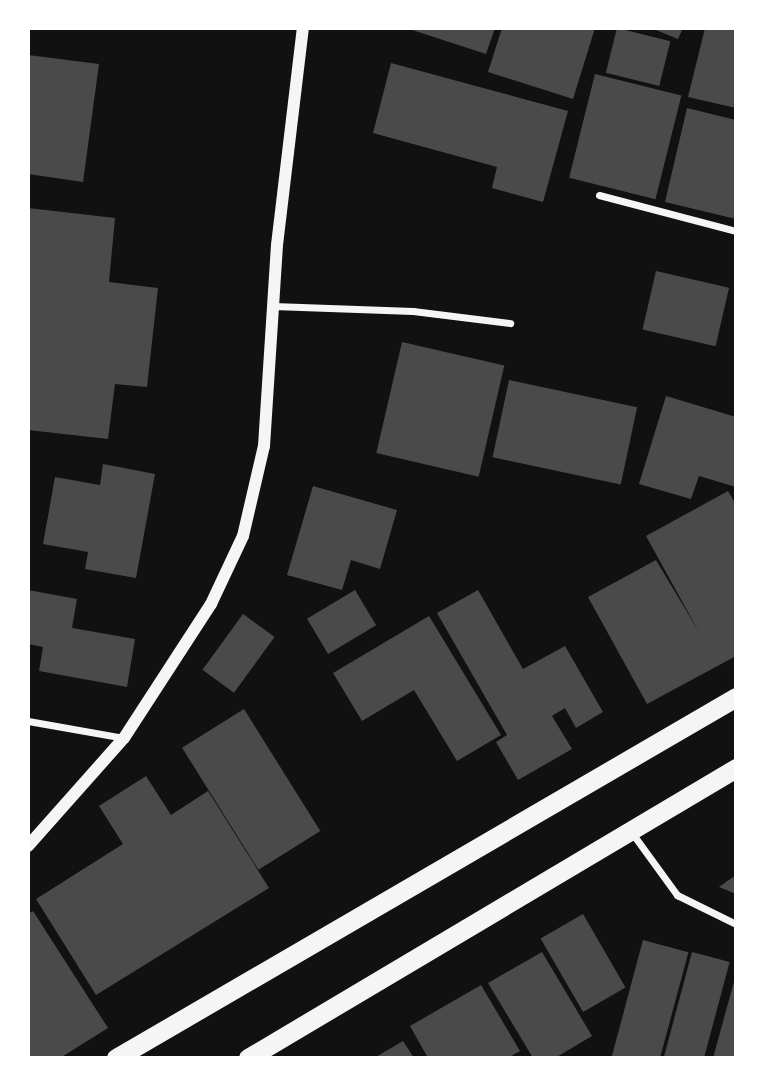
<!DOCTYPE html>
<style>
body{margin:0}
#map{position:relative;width:764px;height:1086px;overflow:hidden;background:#111;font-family:Overpass,sans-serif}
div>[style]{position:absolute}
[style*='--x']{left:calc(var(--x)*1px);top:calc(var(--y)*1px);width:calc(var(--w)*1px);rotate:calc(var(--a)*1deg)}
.building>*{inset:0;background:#4a4a4a;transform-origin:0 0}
.minor>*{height:7px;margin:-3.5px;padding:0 3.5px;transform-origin:3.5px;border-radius:3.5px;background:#f5f5f5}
.tertiary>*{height:12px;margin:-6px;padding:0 6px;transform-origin:6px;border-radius:6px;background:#f5f5f5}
.trunk>*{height:19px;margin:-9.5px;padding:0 9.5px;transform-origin:9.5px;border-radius:9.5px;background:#f5f5f5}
span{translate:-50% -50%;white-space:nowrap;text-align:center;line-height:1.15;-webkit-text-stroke:7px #fff;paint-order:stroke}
.frame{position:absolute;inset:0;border:30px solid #fff;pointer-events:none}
</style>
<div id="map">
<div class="building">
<div style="clip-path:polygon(406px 28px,495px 28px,486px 54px)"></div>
<div style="clip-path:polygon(502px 28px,595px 28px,573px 99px,488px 72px)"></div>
<div style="left:617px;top:28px;width:55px;height:46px;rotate:14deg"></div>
<div style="clip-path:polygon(651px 28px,683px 28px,678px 39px)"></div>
<div style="clip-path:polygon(705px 28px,736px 28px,736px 108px,688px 97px)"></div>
<div style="clip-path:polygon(28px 55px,99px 64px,83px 182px,28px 174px)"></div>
<div style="clip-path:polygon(391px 63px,568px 111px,543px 202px,492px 188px,497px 167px,373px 133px)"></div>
<div style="left:595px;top:74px;width:89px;height:107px;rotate:14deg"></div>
<div style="clip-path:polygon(687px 108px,736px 120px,736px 219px,665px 202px)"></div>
<div style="clip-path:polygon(28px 208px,115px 218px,109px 282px,158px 288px,147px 387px,115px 384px,108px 439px,28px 430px)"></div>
<div style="left:656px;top:271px;width:75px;height:60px;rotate:13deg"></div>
<div style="left:402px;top:342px;width:105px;height:114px;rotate:13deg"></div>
<div style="left:509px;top:380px;width:131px;height:79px;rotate:12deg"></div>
<div style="clip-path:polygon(666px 396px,736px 417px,736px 487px,699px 476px,691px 499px,639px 484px)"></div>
<div style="clip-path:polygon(103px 464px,155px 474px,136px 578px,85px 569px,88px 552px,43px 544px,55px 477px,100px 485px)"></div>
<div style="clip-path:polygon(313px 486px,397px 510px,380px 569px,351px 560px,342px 590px,287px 575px)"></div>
<div style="clip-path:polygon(728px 491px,736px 505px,736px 656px,647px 704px,588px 597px,656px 560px,699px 632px,646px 536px)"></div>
<div style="clip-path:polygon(28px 590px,77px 599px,72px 628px,135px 639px,127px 687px,39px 671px,43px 647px,28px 644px)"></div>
<div style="left:355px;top:590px;width:41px;height:56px;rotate:59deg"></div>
<div style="clip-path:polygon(478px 590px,523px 669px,565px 646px,603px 712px,576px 728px,565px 708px,552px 716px,572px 749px,518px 780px,496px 742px,507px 735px,437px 613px)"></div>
<div style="left:243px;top:614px;width:39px;height:69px;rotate:36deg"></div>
<div style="clip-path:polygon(429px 616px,501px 735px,457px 761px,414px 690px,362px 721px,333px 673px)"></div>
<div style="left:244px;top:709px;width:144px;height:73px;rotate:58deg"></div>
<div style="clip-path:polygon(146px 776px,171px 815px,208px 791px,269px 888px,96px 995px,36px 899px,123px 844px,99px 806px)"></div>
<div style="clip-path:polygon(736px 875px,736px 894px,719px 887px)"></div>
<div style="clip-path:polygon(33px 911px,108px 1028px,60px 1058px,28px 1058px,28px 914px)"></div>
<div style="left:583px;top:914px;width:85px;height:49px;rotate:60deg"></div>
<div style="left:643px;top:940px;width:47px;height:122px;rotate:15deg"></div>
<div style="clip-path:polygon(542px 952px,592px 1036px,555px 1058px,533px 1058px,488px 983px)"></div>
<div style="left:692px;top:952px;width:39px;height:110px;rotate:15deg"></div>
<div style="clip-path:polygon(735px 978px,736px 1058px,713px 1058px)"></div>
<div style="clip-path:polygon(481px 985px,520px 1051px,508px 1058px,428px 1058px,410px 1026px)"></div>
<div style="clip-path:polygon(403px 1041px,414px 1058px,374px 1058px)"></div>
</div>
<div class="minor">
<div style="--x:599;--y:195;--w:142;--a:14.7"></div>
<div style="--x:273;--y:306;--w:140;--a:2"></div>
<div style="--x:413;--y:311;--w:98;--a:7.1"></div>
<div style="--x:28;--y:721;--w:97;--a:10"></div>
<div style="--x:632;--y:833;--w:77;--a:54"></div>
<div style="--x:677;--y:895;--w:66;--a:26.2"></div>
</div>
<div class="tertiary">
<div style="--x:28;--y:846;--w:144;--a:-48.4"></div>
<div style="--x:124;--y:738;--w:160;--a:-57"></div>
<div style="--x:211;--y:604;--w:75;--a:-64.8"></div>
<div style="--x:243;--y:536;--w:92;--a:-76.9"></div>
<div style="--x:264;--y:446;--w:201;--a:-86.3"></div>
<div style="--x:277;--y:245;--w:219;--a:-83.2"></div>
</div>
<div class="trunk">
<div style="--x:116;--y:1058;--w:717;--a:-30.21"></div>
<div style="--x:248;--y:1058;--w:568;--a:-30.72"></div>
</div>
<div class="frame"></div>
</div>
